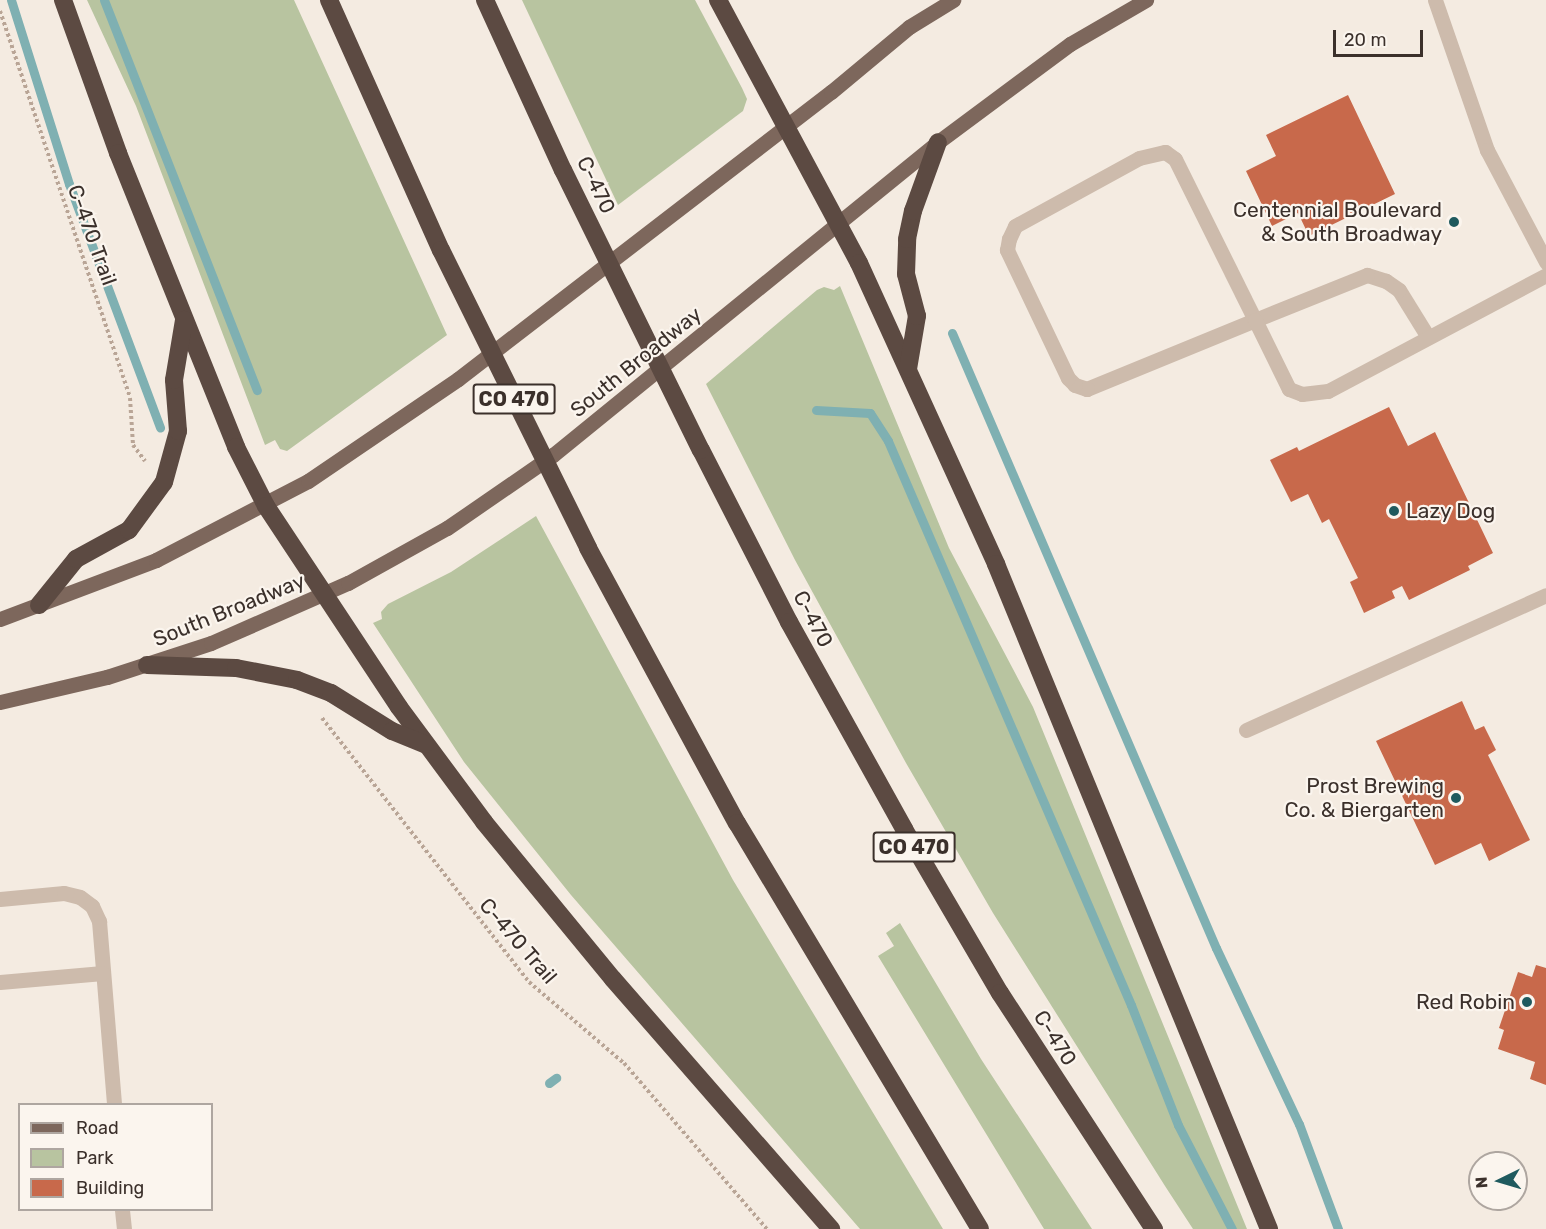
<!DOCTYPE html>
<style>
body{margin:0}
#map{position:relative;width:1546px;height:1229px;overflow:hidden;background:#f4ebe1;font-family:Rubik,sans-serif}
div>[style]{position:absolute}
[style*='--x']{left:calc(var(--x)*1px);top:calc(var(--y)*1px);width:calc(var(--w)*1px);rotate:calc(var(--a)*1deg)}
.green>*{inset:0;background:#b8c4a0}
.stream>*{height:9px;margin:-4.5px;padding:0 4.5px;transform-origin:4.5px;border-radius:4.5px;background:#7fb0b2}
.building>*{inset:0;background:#c8694b}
.path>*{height:4px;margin-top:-2px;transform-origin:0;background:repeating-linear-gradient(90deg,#b9a596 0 3px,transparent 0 6px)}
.minor>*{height:15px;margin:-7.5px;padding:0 7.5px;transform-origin:7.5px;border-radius:7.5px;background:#cdbbac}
.major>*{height:15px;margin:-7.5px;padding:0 7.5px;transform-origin:7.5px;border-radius:7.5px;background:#7d675c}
.highway>*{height:18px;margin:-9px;padding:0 9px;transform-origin:9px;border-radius:9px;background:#5c4a42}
.highway-bridge>*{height:18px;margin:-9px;padding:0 9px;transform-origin:9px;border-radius:9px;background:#5c4a42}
.dots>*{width:16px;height:16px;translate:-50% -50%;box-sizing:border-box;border:3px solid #fbf5ee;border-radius:50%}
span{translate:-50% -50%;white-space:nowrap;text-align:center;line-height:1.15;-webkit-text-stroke:4.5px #fbf5ee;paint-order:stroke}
.shield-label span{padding:2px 4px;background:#fbf5ee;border:2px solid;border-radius:4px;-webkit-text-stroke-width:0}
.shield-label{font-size:20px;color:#3b302b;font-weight:700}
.street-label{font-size:21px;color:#3b302b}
.poi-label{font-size:21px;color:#3b302b}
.right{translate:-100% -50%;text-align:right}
.left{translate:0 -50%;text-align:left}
.legend{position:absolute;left:18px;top:1103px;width:195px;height:108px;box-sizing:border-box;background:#fbf5ee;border:2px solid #aea6a0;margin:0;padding:8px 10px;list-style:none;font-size:18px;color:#3b302b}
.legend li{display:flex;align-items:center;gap:12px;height:30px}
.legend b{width:30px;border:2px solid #aea6a0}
.north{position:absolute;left:1468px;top:1151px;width:60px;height:60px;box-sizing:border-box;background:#fbf5ee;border:2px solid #aea6a0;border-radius:50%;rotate:265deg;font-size:16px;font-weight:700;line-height:24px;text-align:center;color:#3b302b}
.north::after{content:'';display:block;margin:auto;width:21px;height:27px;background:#1f5a5e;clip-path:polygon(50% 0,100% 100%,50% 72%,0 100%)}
.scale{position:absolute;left:1333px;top:30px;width:90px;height:27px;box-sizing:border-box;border:3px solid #3b302b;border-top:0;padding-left:8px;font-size:18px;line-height:21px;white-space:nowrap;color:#3b302b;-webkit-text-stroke:4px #fbf5ee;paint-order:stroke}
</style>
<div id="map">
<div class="green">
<div style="clip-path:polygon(87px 0,294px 0,447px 335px,287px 451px,280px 449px,275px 440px,265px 445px,136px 106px)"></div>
<div style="clip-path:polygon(522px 0,695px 0,742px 88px,747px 99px,743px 111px,618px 205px)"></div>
<div style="clip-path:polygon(840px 286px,949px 548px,1033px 707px,1247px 1229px,1193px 1229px,1165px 1186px,993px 913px,906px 763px,795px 560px,706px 384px,817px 290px,824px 287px,834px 290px)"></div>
<div style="clip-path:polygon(536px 516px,733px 880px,943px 1229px,860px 1229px,571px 895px,464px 762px,373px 623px,382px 619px,381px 612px,388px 604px,451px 572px)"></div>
<div style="clip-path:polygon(900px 923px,981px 1059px,1092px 1229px,1044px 1229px,878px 956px,894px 946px,886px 933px)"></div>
</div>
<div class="stream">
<div style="--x:11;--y:0;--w:193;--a:72.5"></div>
<div style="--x:69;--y:184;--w:260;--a:69.5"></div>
<div style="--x:104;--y:0;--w:419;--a:68.6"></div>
<div style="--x:952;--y:333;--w:669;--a:66.77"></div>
<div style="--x:1216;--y:948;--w:195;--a:64.8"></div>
<div style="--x:1299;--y:1124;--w:112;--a:69.6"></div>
<div style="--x:816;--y:410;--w:54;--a:3.2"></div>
<div style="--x:870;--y:413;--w:33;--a:57"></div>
<div style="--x:888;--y:441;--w:614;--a:66.69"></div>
<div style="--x:1131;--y:1005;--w:129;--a:68.6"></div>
<div style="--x:1178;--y:1125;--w:117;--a:62.6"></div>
<div style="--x:549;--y:1083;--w:9;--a:-36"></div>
</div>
<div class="building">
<div style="clip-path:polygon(1348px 95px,1395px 194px,1309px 236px,1298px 213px,1272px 226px,1246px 171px,1276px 156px,1266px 135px)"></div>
<div style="clip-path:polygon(1389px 407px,1408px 446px,1435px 432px,1493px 553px,1468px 566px,1470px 570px,1409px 600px,1402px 586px,1392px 591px,1395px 598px,1364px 613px,1350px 582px,1358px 578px,1329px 519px,1322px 523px,1308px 494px,1291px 502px,1270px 460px,1297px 447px,1299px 451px)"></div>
<div style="clip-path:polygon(1462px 701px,1475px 730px,1484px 726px,1496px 750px,1488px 755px,1530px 840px,1489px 861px,1481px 843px,1435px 865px,1376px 741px)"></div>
<div style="clip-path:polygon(1536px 965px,1546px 968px,1546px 1085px,1530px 1079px,1535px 1062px,1498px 1049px,1504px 1030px,1499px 1028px,1518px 972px,1532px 977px)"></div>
</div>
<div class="path">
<div style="--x:0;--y:11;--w:408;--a:71.4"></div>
<div style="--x:130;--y:398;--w:47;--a:86.3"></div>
<div style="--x:133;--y:445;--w:20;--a:53"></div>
<div style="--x:322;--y:718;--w:335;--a:51.9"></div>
<div style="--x:529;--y:982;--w:125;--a:40.5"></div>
<div style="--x:624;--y:1063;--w:219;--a:49.3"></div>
</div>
<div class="minor">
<div style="--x:1435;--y:0;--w:159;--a:70.9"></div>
<div style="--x:1487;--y:150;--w:127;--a:62.2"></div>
<div style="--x:1165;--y:152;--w:12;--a:35"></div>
<div style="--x:1175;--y:159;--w:180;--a:63.6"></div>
<div style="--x:1255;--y:320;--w:182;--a:157.7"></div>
<div style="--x:1087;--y:389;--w:13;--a:-162"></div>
<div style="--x:1075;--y:385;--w:10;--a:-135"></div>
<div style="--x:1068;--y:378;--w:142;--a:-115.5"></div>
<div style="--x:1007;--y:250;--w:11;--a:-80"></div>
<div style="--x:1009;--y:239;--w:14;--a:-65"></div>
<div style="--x:1015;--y:226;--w:141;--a:-28.7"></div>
<div style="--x:1139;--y:158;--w:27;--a:-13"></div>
<div style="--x:1428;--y:337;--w:55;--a:-121.7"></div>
<div style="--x:1399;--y:290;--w:16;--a:-145"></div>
<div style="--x:1386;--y:281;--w:20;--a:-162"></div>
<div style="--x:1367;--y:275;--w:121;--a:158.1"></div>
<div style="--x:1255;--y:320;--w:77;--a:63.8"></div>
<div style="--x:1289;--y:389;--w:14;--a:21"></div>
<div style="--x:1302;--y:394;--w:26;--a:-7"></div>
<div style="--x:1328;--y:391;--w:247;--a:-28"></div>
<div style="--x:1246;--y:730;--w:329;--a:-24.2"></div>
<div style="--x:0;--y:899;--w:64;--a:-5.4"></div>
<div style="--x:64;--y:893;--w:16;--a:14"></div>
<div style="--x:80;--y:897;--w:15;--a:37"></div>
<div style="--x:92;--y:906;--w:17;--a:65"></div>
<div style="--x:99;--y:921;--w:184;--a:85.3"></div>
<div style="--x:0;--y:982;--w:103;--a:-5"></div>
<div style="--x:122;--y:1210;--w:19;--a:84"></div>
</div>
<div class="major">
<div style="--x:0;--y:619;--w:167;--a:-20.7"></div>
<div style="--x:156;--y:560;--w:171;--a:-27.5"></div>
<div style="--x:308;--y:481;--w:181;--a:-34.2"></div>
<div style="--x:458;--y:379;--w:471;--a:-37.6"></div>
<div style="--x:831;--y:92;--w:102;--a:-39.8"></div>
<div style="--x:909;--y:27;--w:52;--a:-31.5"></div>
<div style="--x:0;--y:702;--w:110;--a:-13.2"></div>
<div style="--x:107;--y:677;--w:109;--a:-18.1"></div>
<div style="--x:211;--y:643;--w:150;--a:-23.7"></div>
<div style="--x:348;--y:583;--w:113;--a:-29.1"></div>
<div style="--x:447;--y:528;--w:129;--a:-34.6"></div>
<div style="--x:553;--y:455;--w:496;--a:-39.1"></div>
<div style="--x:938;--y:142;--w:164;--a:-36.6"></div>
<div style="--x:1070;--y:44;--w:88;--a:-30.1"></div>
</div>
<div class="highway">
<div style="--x:63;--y:0;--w:163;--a:70.2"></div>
<div style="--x:118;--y:153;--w:317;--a:68.1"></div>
<div style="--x:236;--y:447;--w:66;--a:63"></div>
<div style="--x:266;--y:506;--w:241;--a:56.5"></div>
<div style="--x:399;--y:707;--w:143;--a:53.5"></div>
<div style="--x:484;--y:822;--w:203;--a:50.6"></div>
<div style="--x:613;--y:979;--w:332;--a:48.9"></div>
<div style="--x:329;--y:0;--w:274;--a:65.9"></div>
<div style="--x:485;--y:0;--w:187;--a:65.4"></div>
<div style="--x:718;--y:0;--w:298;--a:61.8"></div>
<div style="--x:859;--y:263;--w:331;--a:65.5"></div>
<div style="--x:996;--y:564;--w:719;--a:67.68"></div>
<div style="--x:908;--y:369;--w:54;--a:-80.4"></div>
<div style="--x:917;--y:316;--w:43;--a:-104.7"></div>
<div style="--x:906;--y:274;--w:35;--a:-88"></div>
<div style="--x:907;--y:239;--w:29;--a:-78"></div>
<div style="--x:913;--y:211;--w:73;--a:-70.1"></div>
<div style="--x:701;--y:450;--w:193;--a:62.9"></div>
<div style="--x:789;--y:622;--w:237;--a:60.9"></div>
<div style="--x:904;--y:829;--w:190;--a:59.7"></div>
<div style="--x:1000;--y:993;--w:282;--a:56.9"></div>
<div style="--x:588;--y:548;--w:313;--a:61.6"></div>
<div style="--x:737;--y:823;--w:473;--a:59.1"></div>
<div style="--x:39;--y:605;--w:59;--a:-51.2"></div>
<div style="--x:76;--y:559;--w:60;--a:-28.7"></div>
<div style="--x:129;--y:530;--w:59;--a:-53.9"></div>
<div style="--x:164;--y:482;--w:53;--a:-74.6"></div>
<div style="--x:178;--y:431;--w:51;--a:-94.5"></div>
<div style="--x:174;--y:380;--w:61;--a:-80.5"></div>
<div style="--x:147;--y:665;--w:89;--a:1.9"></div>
<div style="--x:236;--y:668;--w:62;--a:11.1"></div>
<div style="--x:297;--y:680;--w:36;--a:21"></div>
<div style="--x:331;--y:693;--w:72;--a:31.9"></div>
<div style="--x:392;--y:731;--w:35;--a:22"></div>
</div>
<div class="highway-bridge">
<div style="--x:563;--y:170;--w:312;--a:63.8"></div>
<div style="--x:441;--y:250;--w:332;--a:63.7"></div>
</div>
<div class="dots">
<div style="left:1454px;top:222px;background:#1f5a5e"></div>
<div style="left:1394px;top:511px;background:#1f5a5e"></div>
<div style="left:1456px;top:798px;background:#1f5a5e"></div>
<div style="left:1527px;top:1002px;background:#1f5a5e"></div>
</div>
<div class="shield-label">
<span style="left:514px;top:399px">CO 470</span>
<span style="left:914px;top:847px">CO 470</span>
</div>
<div class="street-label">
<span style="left:596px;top:185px;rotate:64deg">C-470</span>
<span style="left:92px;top:235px;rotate:70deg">C-470 Trail</span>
<span style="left:636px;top:362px;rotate:-39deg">South Broadway</span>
<span style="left:229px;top:610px;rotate:-22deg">South Broadway</span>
<span style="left:813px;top:619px;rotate:62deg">C-470</span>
<span style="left:518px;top:941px;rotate:49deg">C-470 Trail</span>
<span style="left:1055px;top:1038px;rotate:58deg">C-470</span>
</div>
<div class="poi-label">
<span class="right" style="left:1442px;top:222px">Centennial Boulevard<br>&amp; South Broadway</span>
<span class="left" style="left:1406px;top:511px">Lazy Dog</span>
<span class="right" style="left:1444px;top:798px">Prost Brewing<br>Co. &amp; Biergarten</span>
<span class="right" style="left:1515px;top:1002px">Red Robin</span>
</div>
<ul class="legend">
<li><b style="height:8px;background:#7d675c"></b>Road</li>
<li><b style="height:16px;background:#b8c4a0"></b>Park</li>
<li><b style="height:16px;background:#c8694b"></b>Building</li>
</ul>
<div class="north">N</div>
<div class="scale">20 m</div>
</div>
